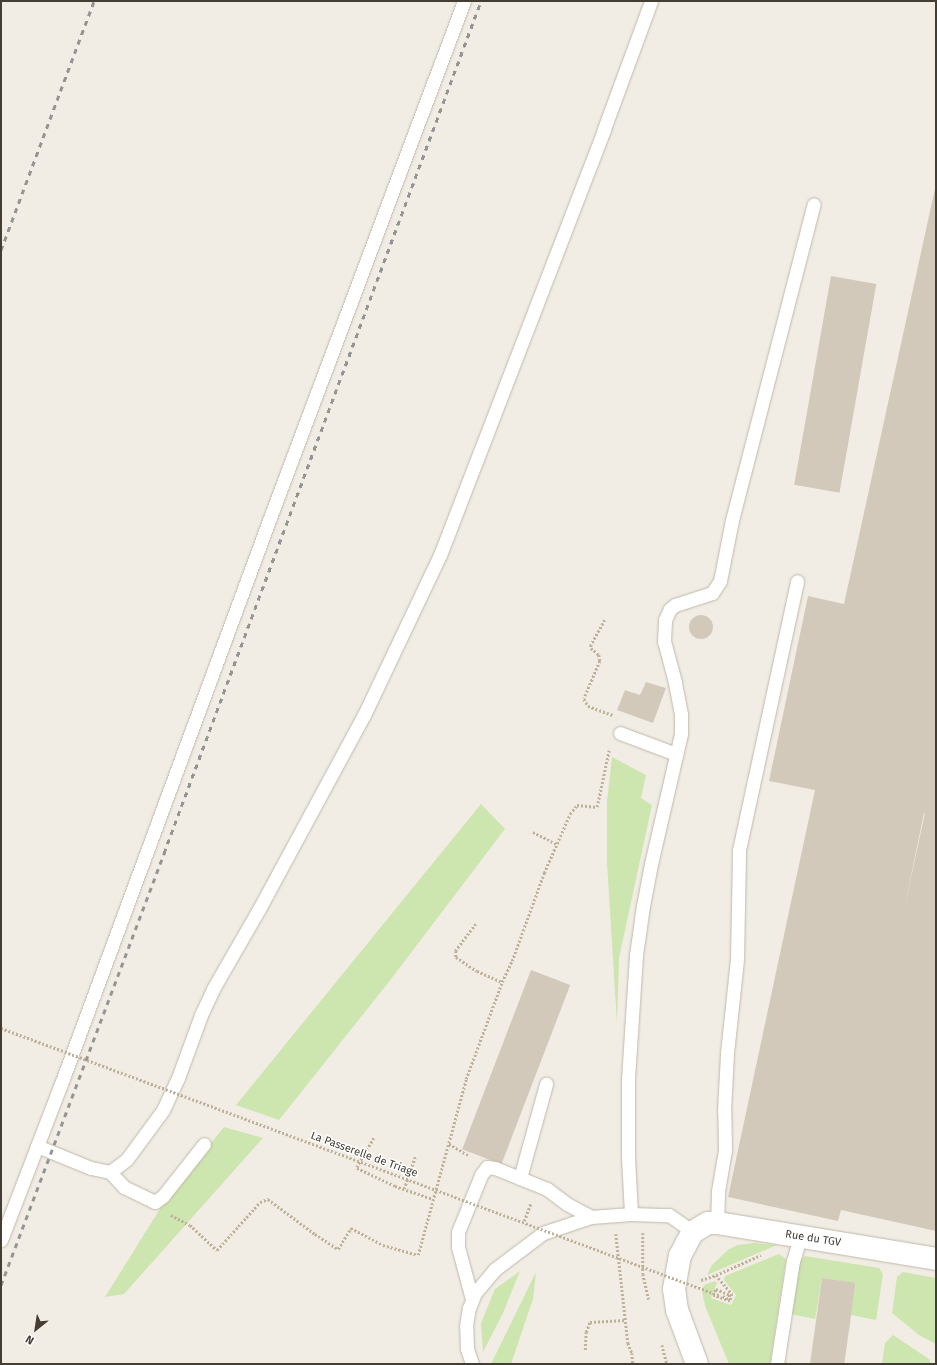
<!DOCTYPE html>
<style>
body{margin:0}
#map{position:relative;width:937px;height:1365px;overflow:hidden;background:#f2ede4;font-family:"Fira Sans",sans-serif}
div>[style]{position:absolute}
[style*='--x']{left:calc(var(--x)*1px);top:calc(var(--y)*1px);width:calc(var(--w)*1px);rotate:calc(var(--a)*1deg)}
.green>*{inset:0;background:#cde5ae}
.building>*{inset:0;background:#d3c9ba;transform-origin:0 0}
.round{border-radius:50%}
.path>*{height:2.5px;margin-top:-1.25px;transform-origin:0;background:repeating-linear-gradient(90deg,#beb099 0 2px,transparent 0 4px)}
.roads{filter:drop-shadow(0 0 1px #bfb8aa) drop-shadow(0 0 1px #bfb8aa)}
.lane>*{height:13px;margin:-6.5px;padding:0 6.5px;transform-origin:6.5px;border-radius:6.5px;background:#fff}
.street>*{height:22px;margin:-11px;padding:0 11px;transform-origin:11px;border-radius:11px;background:#fff}
.rail>*{height:3px;margin-top:-1.5px;transform-origin:0;background:repeating-linear-gradient(90deg,#949494 0 5px,transparent 0 10px)}
.path-bridge>*{height:2.5px;margin-top:-1.25px;transform-origin:0;background:repeating-linear-gradient(90deg,#beb099 0 2px,transparent 0 4px)}
span{translate:-50% -50%;white-space:nowrap;text-align:center;line-height:1.15;-webkit-text-stroke:3px #fff;paint-order:stroke}
.street-label{font-size:11px;color:#433d34}
.frame{position:absolute;inset:0;border:2px solid #433d34;pointer-events:none}
.north{position:absolute;left:16px;top:1309px;width:40px;height:40px;-webkit-text-stroke:3px #fff;paint-order:stroke;rotate:210deg;font-size:11px;font-weight:700;line-height:16px;text-align:center;color:#433d34}
.north::after{content:'';display:block;margin:auto;width:14px;height:18px;background:#433d34;clip-path:polygon(50% 0,100% 100%,50% 72%,0 100%)}
</style>
<div id="map">
<div class="green">
<div style="clip-path:polygon(612px 757px,646px 775px,641px 798px,652px 805px,619px 958px,617px 1024px,607px 863px,607px 801px)"></div>
<div style="clip-path:polygon(481px 804px,505px 829px,388px 983px,279px 1120px,236px 1105px)"></div>
<div style="clip-path:polygon(224px 1127px,263px 1138px,124px 1294px,105px 1297px,168px 1196px)"></div>
<div style="clip-path:polygon(754px 1243px,777px 1245px,707px 1275px,712px 1265px,729px 1249px,738px 1245px)"></div>
<div style="clip-path:polygon(779px 1254px,786px 1259px,770px 1364px,729px 1364px,705px 1306px,702px 1291px,704px 1285px,715px 1281px,717px 1283px,711px 1298px,731px 1305px,736px 1295px,724px 1280px,725px 1276px)"></div>
<div style="clip-path:polygon(805px 1256px,879px 1268px,883px 1274px,876px 1320px,851px 1315px,856px 1283px,822px 1278px,815px 1319px,790px 1314px,798px 1262px)"></div>
<div style="clip-path:polygon(520px 1271px,503px 1313px,483px 1352px,481px 1323px,495px 1289px)"></div>
<div style="clip-path:polygon(536px 1272px,533px 1299px,511px 1364px,491px 1364px)"></div>
<div style="clip-path:polygon(903px 1272px,936px 1278px,936px 1344px,919px 1335px,892px 1313px,897px 1277px)"></div>
<div style="clip-path:polygon(893px 1335px,929px 1359px,931px 1364px,882px 1364px,885px 1343px)"></div>
</div>
<div class="building">
<div style="clip-path:polygon(evenodd,936px 184px,936px 1231px,841px 1210px,838px 1221px,728px 1197px,815px 790px,769px 781px,808px 596px,844px 604px,936px 184px,924px 813px,925px 813px,904px 910px,924px 813px)"></div>
<div style="left:831px;top:276px;width:46px;height:212px;rotate:10deg"></div>
<div class="round" style="left:689px;top:615px;width:24px;height:24px"></div>
<div style="clip-path:polygon(646px 682px,666px 688px,653px 723px,617px 710px,625px 690px,640px 695px)"></div>
<div style="left:531px;top:970px;width:42px;height:192px;rotate:21deg"></div>
<div style="left:822px;top:1278px;width:34px;height:87px;rotate:8deg"></div>
</div>
<div class="path">
<div style="--x:605;--y:620;--w:29;--a:119"></div>
<div style="--x:591;--y:645;--w:3;--a:90"></div>
<div style="--x:591;--y:648;--w:11;--a:41"></div>
<div style="--x:599;--y:655;--w:6;--a:81"></div>
<div style="--x:600;--y:661;--w:41;--a:112.8"></div>
<div style="--x:584;--y:699;--w:8;--a:60"></div>
<div style="--x:588;--y:706;--w:27;--a:20"></div>
<div style="--x:533;--y:832;--w:27;--a:27"></div>
<div style="--x:476;--y:924;--w:34;--a:127"></div>
<div style="--x:456;--y:951;--w:6;--a:90"></div>
<div style="--x:456;--y:957;--w:25;--a:34"></div>
<div style="--x:477;--y:971;--w:27;--a:24"></div>
<div style="--x:502;--y:982;--w:23;--a:-65"></div>
<div style="--x:512;--y:961;--w:94;--a:-70"></div>
<div style="--x:544;--y:873;--w:64;--a:-66.2"></div>
<div style="--x:570;--y:814;--w:11;--a:-52"></div>
<div style="--x:577;--y:805;--w:20;--a:6"></div>
<div style="--x:597;--y:807;--w:58;--a:-78.1"></div>
<div style="--x:374;--y:1138;--w:34;--a:120"></div>
<div style="--x:357;--y:1168;--w:42;--a:25.3"></div>
<div style="--x:395;--y:1186;--w:39;--a:19"></div>
<div style="--x:449;--y:1144;--w:24;--a:30"></div>
<div style="--x:404;--y:1189;--w:34;--a:-71"></div>
<div style="--x:171;--y:1215;--w:21;--a:28"></div>
<div style="--x:190;--y:1225;--w:37;--a:43"></div>
<div style="--x:217;--y:1250;--w:64;--a:-48.1"></div>
<div style="--x:260;--y:1202;--w:9;--a:-21"></div>
<div style="--x:268;--y:1199;--w:59;--a:36.7"></div>
<div style="--x:315;--y:1234;--w:27;--a:33"></div>
<div style="--x:338;--y:1249;--w:25;--a:-58"></div>
<div style="--x:351;--y:1228;--w:36;--a:28"></div>
<div style="--x:383;--y:1245;--w:36;--a:16"></div>
<div style="--x:418;--y:1255;--w:182;--a:-74.7"></div>
<div style="--x:466;--y:1079;--w:103;--a:-69.6"></div>
<div style="--x:524;--y:1221;--w:19;--a:-69"></div>
<div style="--x:643;--y:1233;--w:41;--a:90"></div>
<div style="--x:643;--y:1274;--w:26;--a:77"></div>
<div style="--x:616;--y:1234;--w:110;--a:83.7"></div>
<div style="--x:628;--y:1343;--w:11;--a:68"></div>
<div style="--x:632;--y:1353;--w:11;--a:85"></div>
<div style="--x:716;--y:1275;--w:25;--a:50"></div>
<div style="--x:732;--y:1294;--w:7;--a:106"></div>
<div style="--x:730;--y:1301;--w:18;--a:-161"></div>
<div style="--x:713;--y:1295;--w:7;--a:-63"></div>
<div style="--x:716;--y:1289;--w:15;--a:23"></div>
<div style="--x:730;--y:1295;--w:4;--a:117"></div>
<div style="--x:728;--y:1299;--w:8;--a:-157"></div>
<div style="--x:701;--y:1280;--w:16;--a:-18"></div>
<div style="--x:716;--y:1275;--w:49;--a:-24"></div>
<div style="--x:662;--y:1345;--w:20;--a:75"></div>
<div style="--x:585;--y:1350;--w:18;--a:-87"></div>
<div style="--x:586;--y:1332;--w:11;--a:-68"></div>
<div style="--x:590;--y:1322;--w:36;--a:-3"></div>
</div>
<div class="roads">
<div class="lane">
<div style="--x:620;--y:733;--w:60;--a:20.6"></div>
<div style="--x:37;--y:1146;--w:58;--a:22.2"></div>
<div style="--x:91;--y:1168;--w:19;--a:12"></div>
<div style="--x:110;--y:1172;--w:21;--a:-37"></div>
<div style="--x:127;--y:1159;--w:61;--a:-53.7"></div>
<div style="--x:163;--y:1110;--w:35;--a:-65"></div>
<div style="--x:178;--y:1078;--w:67;--a:-69.9"></div>
<div style="--x:201;--y:1015;--w:29;--a:-65"></div>
<div style="--x:213;--y:989;--w:92;--a:-60.1"></div>
<div style="--x:259;--y:909;--w:221;--a:-61.6"></div>
<div style="--x:364;--y:715;--w:177;--a:-64.6"></div>
<div style="--x:440;--y:555;--w:456;--a:-68.9"></div>
<div style="--x:604;--y:129;--w:136;--a:-69.8"></div>
<div style="--x:110;--y:1172;--w:21;--a:47"></div>
<div style="--x:124;--y:1187;--w:34;--a:26"></div>
<div style="--x:155;--y:1202;--w:10;--a:-37"></div>
<div style="--x:163;--y:1196;--w:66;--a:-51.7"></div>
<div style="--x:520;--y:1178;--w:98;--a:-74.5"></div>
<div style="--x:631;--y:1214;--w:58;--a:-93"></div>
<div style="--x:628;--y:1156;--w:77;--a:-90"></div>
<div style="--x:628;--y:1079;--w:124;--a:-86.3"></div>
<div style="--x:636;--y:955;--w:49;--a:-81.9"></div>
<div style="--x:643;--y:906;--w:43;--a:-79.2"></div>
<div style="--x:651;--y:864;--w:133;--a:-77"></div>
<div style="--x:681;--y:734;--w:20;--a:-90"></div>
<div style="--x:681;--y:714;--w:33;--a:-101"></div>
<div style="--x:675;--y:682;--w:42;--a:-105"></div>
<div style="--x:664;--y:641;--w:21;--a:-87"></div>
<div style="--x:665;--y:620;--w:12;--a:-66"></div>
<div style="--x:670;--y:609;--w:6;--a:-39"></div>
<div style="--x:675;--y:605;--w:39;--a:-18"></div>
<div style="--x:712;--y:593;--w:14;--a:-56"></div>
<div style="--x:720;--y:581;--w:62;--a:-78.9"></div>
<div style="--x:732;--y:520;--w:326;--a:-75.5"></div>
<div style="--x:717;--y:1223;--w:32;--a:-88"></div>
<div style="--x:718;--y:1191;--w:42;--a:-80.3"></div>
<div style="--x:725;--y:1150;--w:39;--a:-91"></div>
<div style="--x:724;--y:1111;--w:58;--a:-87"></div>
<div style="--x:727;--y:1053;--w:95;--a:-83.9"></div>
<div style="--x:737;--y:959;--w:109;--a:-88.9"></div>
<div style="--x:739;--y:850;--w:275;--a:-77.8"></div>
<div style="--x:1;--y:1240;--w:167;--a:-69"></div>
<div style="--x:61;--y:1084;--w:607;--a:-69.74"></div>
<div style="--x:271;--y:515;--w:549;--a:-69.42"></div>
<div style="--x:472;--y:1299;--w:54;--a:-105.1"></div>
<div style="--x:458;--y:1247;--w:15;--a:-90"></div>
<div style="--x:458;--y:1232;--w:61;--a:-68"></div>
<div style="--x:481;--y:1175;--w:10;--a:-53"></div>
<div style="--x:487;--y:1167;--w:8;--a:7"></div>
<div style="--x:495;--y:1168;--w:56;--a:22"></div>
<div style="--x:547;--y:1189;--w:25;--a:37"></div>
<div style="--x:567;--y:1204;--w:27;--a:28"></div>
<div style="--x:472;--y:1364;--w:16;--a:-108"></div>
<div style="--x:467;--y:1349;--w:23;--a:-92"></div>
<div style="--x:466;--y:1326;--w:18;--a:-81"></div>
<div style="--x:469;--y:1308;--w:16;--a:-68"></div>
<div style="--x:475;--y:1293;--w:30;--a:-50"></div>
<div style="--x:494;--y:1270;--w:61;--a:-37.1"></div>
<div style="--x:543;--y:1233;--w:51;--a:-18.4"></div>
<div style="--x:591;--y:1217;--w:40;--a:-4.3"></div>
<div style="--x:631;--y:1214;--w:38;--a:2"></div>
<div style="--x:669;--y:1215;--w:29;--a:35"></div>
<div style="--x:777;--y:1364;--w:104;--a:-81.2"></div>
<div style="--x:793;--y:1261;--w:24;--a:-73"></div>
</div>
<div class="street">
<div style="--x:697;--y:1364;--w:58;--a:-110.3"></div>
<div style="--x:677;--y:1310;--w:21;--a:-98"></div>
<div style="--x:674;--y:1289;--w:34;--a:-80"></div>
<div style="--x:680;--y:1256;--w:13;--a:-63"></div>
<div style="--x:686;--y:1244;--w:14;--a:-60"></div>
<div style="--x:693;--y:1232;--w:17;--a:-31"></div>
<div style="--x:708;--y:1223;--w:9;--a:0"></div>
<div style="--x:717;--y:1223;--w:222;--a:9.3"></div>
</div>
</div>
<div class="rail">
<div style="--x:1;--y:250;--w:266;--a:-69.5"></div>
<div style="--x:1;--y:1285;--w:462;--a:-69.3"></div>
<div style="--x:164;--y:853;--w:909;--a:-69.59"></div>
</div>
<div class="path-bridge">
<div style="--x:1;--y:1028;--w:768;--a:20.42"></div>
</div>
<div class="street-label">
<span style="left:364px;top:1155px;rotate:20deg">La Passerelle de Triage</span>
<span style="left:813px;top:1239px;rotate:9deg">Rue du TGV</span>
</div>
<div class="frame"></div>
<div class="north">N</div>
</div>
